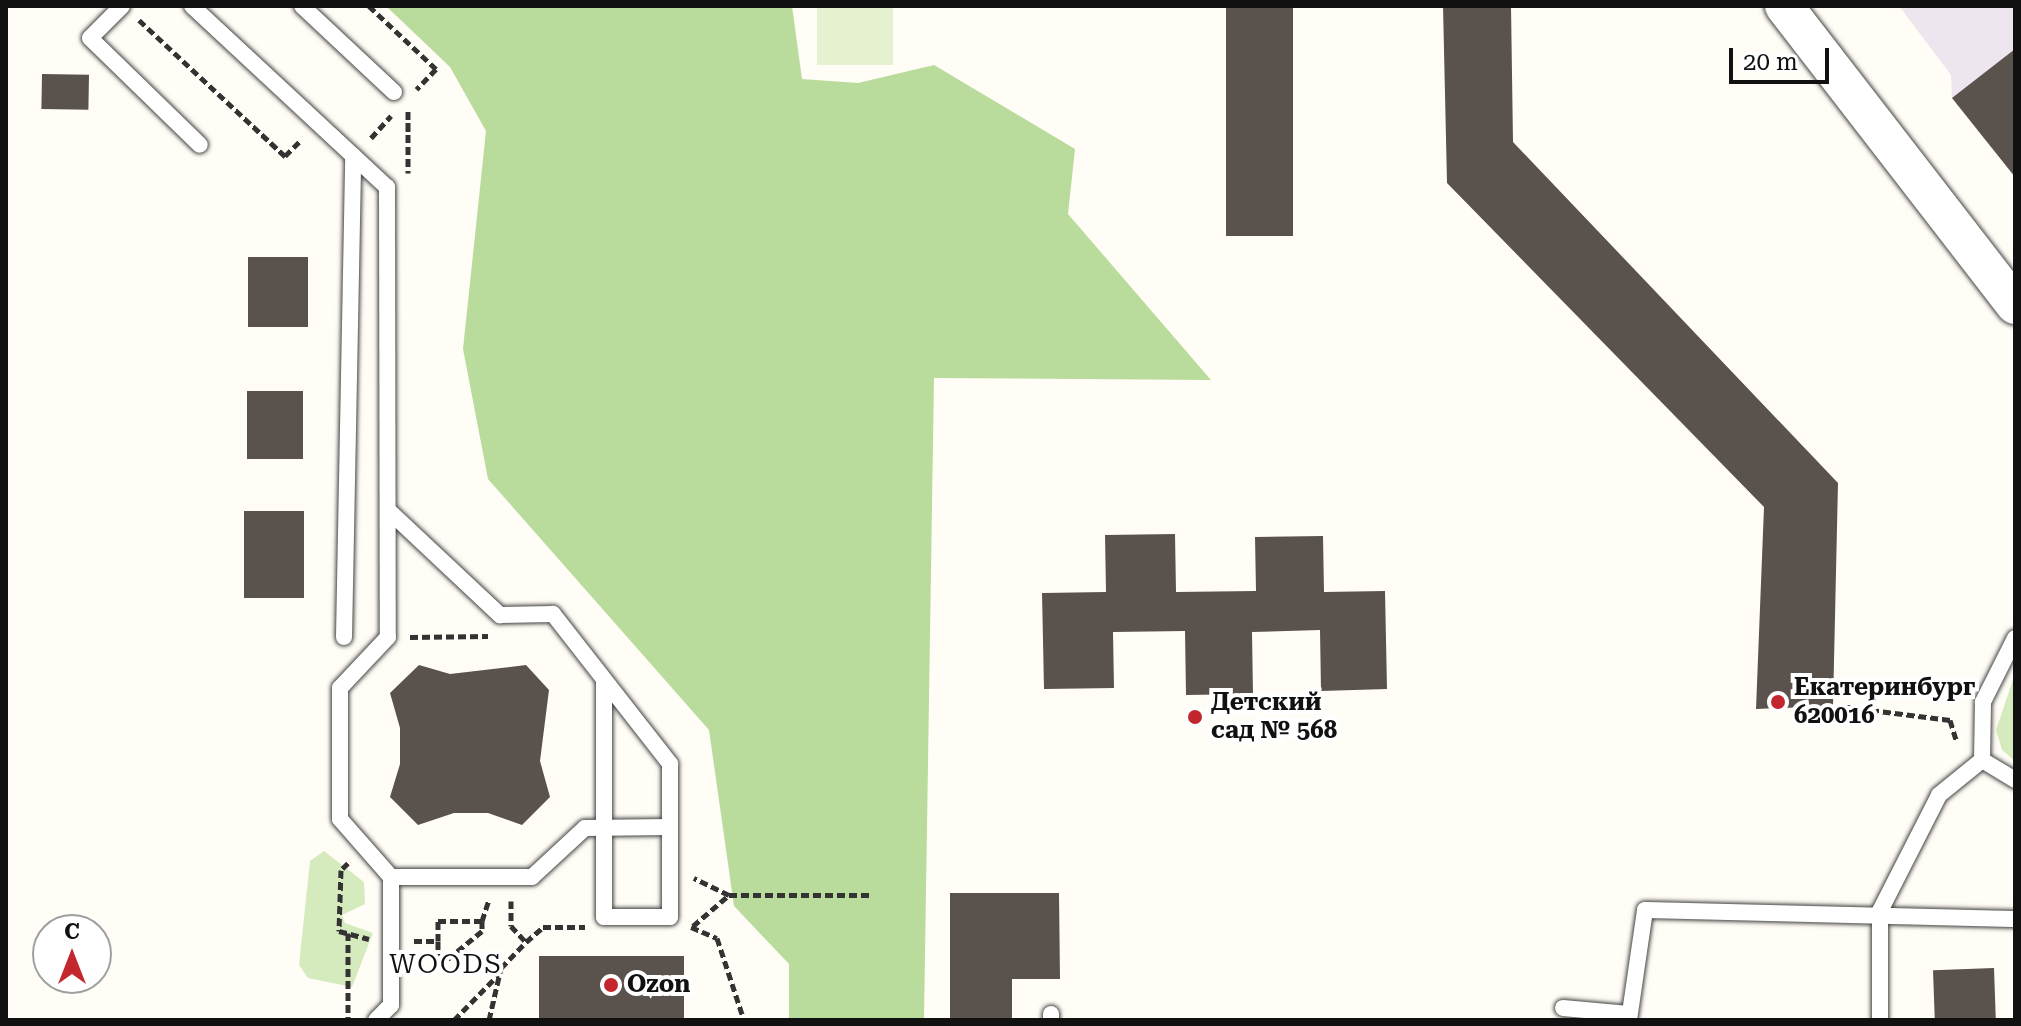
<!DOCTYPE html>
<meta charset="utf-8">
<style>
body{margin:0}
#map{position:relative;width:2021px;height:1026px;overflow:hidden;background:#fffdf5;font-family:"Roboto Serif",serif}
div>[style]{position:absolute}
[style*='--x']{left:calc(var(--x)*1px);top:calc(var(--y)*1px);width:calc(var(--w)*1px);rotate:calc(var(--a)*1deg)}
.industrial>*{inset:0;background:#eee6ef}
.green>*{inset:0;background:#d5ebbd}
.forest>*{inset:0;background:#b9dc9c}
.pitch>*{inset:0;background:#e6f2cf;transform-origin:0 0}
.building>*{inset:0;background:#5a524d;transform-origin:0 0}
.path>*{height:5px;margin-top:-2.5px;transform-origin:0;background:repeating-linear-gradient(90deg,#333 0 8px,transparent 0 12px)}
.roads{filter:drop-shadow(0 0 2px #444) drop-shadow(0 0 2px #444)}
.service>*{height:16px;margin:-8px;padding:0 8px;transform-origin:8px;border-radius:8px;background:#fff}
.tertiary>*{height:38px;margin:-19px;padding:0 19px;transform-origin:19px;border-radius:19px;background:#fff}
.dots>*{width:22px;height:22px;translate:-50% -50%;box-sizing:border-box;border:4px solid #fff;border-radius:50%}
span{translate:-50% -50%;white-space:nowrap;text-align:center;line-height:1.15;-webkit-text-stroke:8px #fff;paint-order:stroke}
.poi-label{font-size:24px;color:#111;font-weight:700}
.left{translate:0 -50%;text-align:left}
.neighbourhood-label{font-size:26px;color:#111;letter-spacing:2px}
.frame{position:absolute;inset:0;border:8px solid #111;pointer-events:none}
.north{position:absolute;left:32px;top:914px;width:80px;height:80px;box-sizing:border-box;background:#fff;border:2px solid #a0a0a0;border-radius:50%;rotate:0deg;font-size:22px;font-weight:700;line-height:32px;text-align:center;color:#111}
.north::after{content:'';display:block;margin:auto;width:28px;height:36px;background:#c4262e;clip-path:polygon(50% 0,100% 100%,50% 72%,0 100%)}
.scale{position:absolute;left:1729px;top:48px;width:100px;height:36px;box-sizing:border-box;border:4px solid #111;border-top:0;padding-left:10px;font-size:24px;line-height:28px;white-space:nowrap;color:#111;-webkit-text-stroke:6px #fff;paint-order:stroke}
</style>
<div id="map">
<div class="industrial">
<div style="clip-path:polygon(1899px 6px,2015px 6px,2015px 177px,1952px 98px,1951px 75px)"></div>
</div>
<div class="green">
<div style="clip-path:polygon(2015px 674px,2015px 761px,2002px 750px,1996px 730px)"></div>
<div style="clip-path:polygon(324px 851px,364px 882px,365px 904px,342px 915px,345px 923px,373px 933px,352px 987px,308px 978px,299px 965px,310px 861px)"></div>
</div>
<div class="forest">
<div style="clip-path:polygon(386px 6px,792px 6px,802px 79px,858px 83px,934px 65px,1075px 149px,1068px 214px,1211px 380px,934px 378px,924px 1020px,789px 1020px,789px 964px,734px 906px,709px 730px,488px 479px,463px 349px,486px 131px,450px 67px)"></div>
</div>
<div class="pitch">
<div style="left:817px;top:6px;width:76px;height:59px"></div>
</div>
<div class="building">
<div style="left:1226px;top:6px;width:67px;height:230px"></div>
<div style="clip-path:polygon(1443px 6px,1511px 6px,1513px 142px,1838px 483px,1833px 706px,1756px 709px,1764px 507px,1447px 183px)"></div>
<div style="clip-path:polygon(2015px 49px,2015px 177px,1952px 98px)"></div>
<div style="left:42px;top:74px;width:47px;height:35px;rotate:1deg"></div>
<div style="left:248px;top:257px;width:60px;height:70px"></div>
<div style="left:247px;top:391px;width:56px;height:68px"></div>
<div style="left:244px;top:511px;width:60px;height:87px"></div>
<div style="clip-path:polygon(1175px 534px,1176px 592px,1256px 591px,1255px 537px,1323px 536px,1324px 592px,1385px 591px,1387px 689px,1321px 691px,1320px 630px,1252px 632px,1253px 694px,1186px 695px,1185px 631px,1113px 632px,1114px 688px,1044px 689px,1042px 593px,1106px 592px,1105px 535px)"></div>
<div style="clip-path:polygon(419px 665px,450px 674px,526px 665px,549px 690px,540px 761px,550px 797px,522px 825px,488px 813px,454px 813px,418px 825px,390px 797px,400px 764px,400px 728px,390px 693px)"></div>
<div style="clip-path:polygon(950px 893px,1059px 893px,1060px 979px,1012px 979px,1012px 1020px,950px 1020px)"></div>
<div style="left:539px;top:956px;width:145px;height:64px"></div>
<div style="left:1994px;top:968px;width:52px;height:61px;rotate:88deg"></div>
</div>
<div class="path">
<div style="--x:369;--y:6;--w:92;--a:43.2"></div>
<div style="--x:436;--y:69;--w:28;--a:134"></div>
<div style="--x:139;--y:20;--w:200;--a:43"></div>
<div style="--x:285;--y:156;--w:23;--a:-45"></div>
<div style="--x:408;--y:111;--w:62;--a:90"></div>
<div style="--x:371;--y:138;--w:30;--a:-48"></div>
<div style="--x:410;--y:637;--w:78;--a:-0.7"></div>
<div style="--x:1847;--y:707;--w:104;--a:7.2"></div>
<div style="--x:1950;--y:720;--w:21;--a:73"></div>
<div style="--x:348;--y:863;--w:10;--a:135"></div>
<div style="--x:341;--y:870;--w:61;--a:91.9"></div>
<div style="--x:339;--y:931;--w:31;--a:15"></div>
<div style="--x:729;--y:895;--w:142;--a:0"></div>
<div style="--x:511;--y:901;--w:25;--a:90"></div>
<div style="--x:511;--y:926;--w:22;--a:47"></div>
<div style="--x:482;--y:921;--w:22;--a:-72"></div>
<div style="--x:693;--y:926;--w:48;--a:-40.7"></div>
<div style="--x:729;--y:895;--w:39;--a:-154"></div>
<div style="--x:691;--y:927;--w:28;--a:23"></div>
<div style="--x:717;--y:938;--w:86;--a:71.8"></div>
<div style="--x:348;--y:933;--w:87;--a:90"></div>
<div style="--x:414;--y:941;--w:24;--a:0"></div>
<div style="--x:438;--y:941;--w:20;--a:-90"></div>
<div style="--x:438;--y:921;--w:44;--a:0"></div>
<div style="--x:482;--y:921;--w:10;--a:90"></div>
<div style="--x:482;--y:931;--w:57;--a:140.7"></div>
<div style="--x:438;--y:941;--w:25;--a:90"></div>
<div style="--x:454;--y:1020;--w:63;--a:-45.6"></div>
<div style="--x:489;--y:1020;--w:53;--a:-77"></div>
<div style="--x:501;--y:968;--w:36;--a:-46"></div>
<div style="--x:526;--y:942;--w:23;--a:-41"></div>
<div style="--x:543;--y:927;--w:42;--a:0"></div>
</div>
<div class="roads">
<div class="service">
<div style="--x:122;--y:6;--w:45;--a:135"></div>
<div style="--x:90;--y:38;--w:153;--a:44.2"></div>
<div style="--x:192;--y:6;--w:266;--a:42.9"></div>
<div style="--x:387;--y:187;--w:450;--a:89.9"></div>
<div style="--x:388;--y:637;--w:70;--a:133.3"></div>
<div style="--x:340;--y:688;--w:131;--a:90"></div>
<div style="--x:340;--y:819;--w:77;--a:48.7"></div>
<div style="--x:391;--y:877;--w:128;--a:90"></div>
<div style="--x:391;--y:1005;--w:21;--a:135"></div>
<div style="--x:302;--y:6;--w:126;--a:43.1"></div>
<div style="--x:388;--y:510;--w:154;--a:43.2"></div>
<div style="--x:500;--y:615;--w:53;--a:-1.1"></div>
<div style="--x:553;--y:614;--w:190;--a:52"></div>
<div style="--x:670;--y:764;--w:153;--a:90"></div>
<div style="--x:670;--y:917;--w:66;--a:180"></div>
<div style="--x:604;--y:917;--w:237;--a:-90"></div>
<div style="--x:344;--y:637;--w:481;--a:-88.9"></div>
<div style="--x:2015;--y:638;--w:72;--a:116.6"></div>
<div style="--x:1983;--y:702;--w:58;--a:91"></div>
<div style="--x:1982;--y:760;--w:39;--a:31"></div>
<div style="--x:391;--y:877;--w:141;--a:0"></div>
<div style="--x:532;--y:877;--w:72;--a:-42.8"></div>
<div style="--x:585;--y:828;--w:85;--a:-0.7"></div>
<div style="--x:1563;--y:1008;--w:66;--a:5.2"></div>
<div style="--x:1051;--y:1014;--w:6;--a:90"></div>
<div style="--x:1629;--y:1020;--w:111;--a:-81.7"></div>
<div style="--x:1645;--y:910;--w:370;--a:1.4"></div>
<div style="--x:1880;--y:1020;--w:109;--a:-90"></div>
<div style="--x:1880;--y:911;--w:130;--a:-63"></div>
<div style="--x:1939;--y:795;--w:55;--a:-39.1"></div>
</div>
<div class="tertiary">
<div style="--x:1784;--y:6;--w:378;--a:52.3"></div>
</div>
</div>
<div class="dots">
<div style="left:1778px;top:702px;background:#c4262e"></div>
<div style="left:1195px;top:717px;background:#c4262e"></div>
<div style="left:611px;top:985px;background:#c4262e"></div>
</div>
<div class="poi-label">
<span class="left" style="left:1794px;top:702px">Екатеринбург<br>620016</span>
<span class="left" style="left:1211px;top:717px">Детский<br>сад № 568</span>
<span class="left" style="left:627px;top:985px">Ozon</span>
</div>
<div class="neighbourhood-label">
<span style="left:446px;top:965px">WOODS</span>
</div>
<div class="frame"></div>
<div class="north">С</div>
<div class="scale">20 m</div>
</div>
